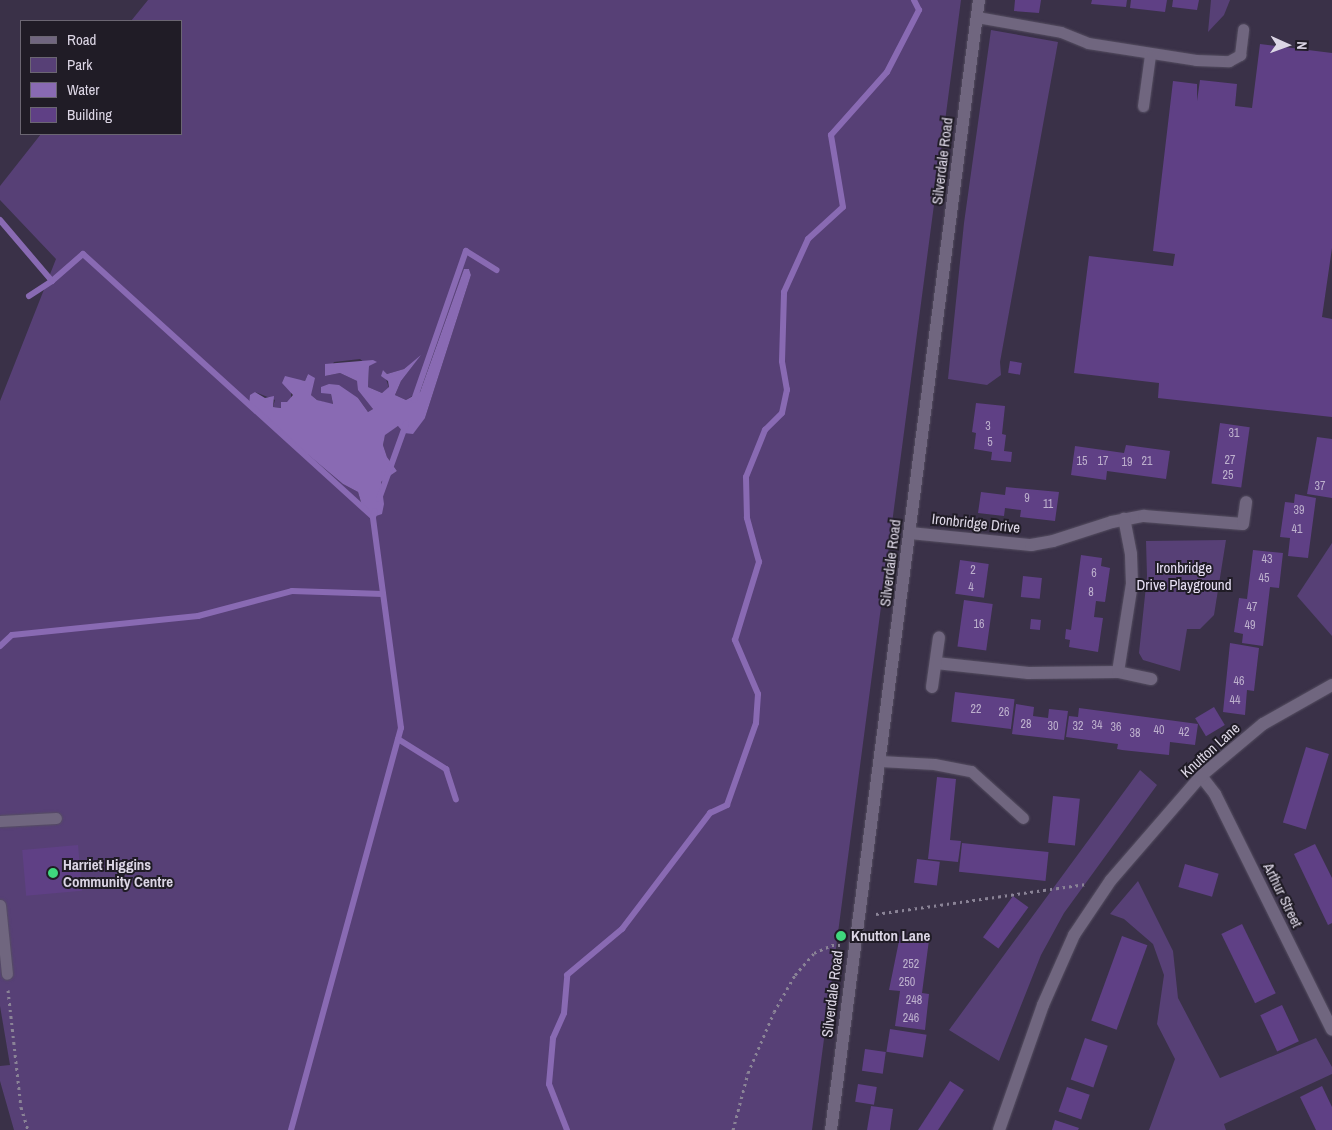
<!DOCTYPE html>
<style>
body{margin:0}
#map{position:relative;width:1332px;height:1130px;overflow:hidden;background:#3a3148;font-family:"Archivo Narrow",sans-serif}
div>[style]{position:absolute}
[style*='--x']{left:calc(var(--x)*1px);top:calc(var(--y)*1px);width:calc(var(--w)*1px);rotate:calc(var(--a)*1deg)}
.green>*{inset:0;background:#574076}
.water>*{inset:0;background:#896ab3}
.stream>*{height:6px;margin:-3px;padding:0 3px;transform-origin:3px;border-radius:3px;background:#896ab3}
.building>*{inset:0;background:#5f4085;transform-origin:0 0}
.path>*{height:3px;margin-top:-1.5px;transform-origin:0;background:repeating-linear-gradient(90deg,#8a8396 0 2.5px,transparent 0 6.5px)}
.roads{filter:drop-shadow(0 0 1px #554e61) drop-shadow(0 0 1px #554e61)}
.lane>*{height:11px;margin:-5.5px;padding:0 5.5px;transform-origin:5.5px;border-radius:5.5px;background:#70667f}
.street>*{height:12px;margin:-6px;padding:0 6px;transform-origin:6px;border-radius:6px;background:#70667f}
.secondary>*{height:12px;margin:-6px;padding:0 6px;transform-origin:6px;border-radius:6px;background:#70667f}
.dots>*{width:14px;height:14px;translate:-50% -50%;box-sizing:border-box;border:2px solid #201c26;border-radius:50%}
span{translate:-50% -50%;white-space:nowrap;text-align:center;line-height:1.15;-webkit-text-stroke:4px #201c26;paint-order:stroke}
.number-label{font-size:12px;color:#bdb0cd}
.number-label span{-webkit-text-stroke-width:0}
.street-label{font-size:15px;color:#dcd6e5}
.park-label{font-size:15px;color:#e8e0f5}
.poi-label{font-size:15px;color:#dcd6e5;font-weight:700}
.left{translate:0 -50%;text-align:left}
.legend{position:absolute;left:20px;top:20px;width:162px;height:115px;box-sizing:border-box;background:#201c26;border:1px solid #6b6672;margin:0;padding:6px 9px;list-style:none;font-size:15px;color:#dcd6e5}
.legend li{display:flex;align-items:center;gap:10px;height:25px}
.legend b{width:25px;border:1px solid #6b6672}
.north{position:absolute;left:1262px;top:20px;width:50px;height:50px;-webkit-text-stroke:4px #201c26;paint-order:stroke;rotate:92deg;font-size:14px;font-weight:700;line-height:20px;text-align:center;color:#dcd6e5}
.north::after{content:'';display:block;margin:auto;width:18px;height:22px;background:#dcd6e5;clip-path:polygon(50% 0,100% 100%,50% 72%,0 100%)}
</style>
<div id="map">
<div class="green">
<div style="clip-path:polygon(evenodd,148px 0,961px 0,812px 1130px,14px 1130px,0 1081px,0 1066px,10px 1065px,0 1006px,0 401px,56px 259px,0 200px,0 186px,41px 134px,181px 134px,181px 21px,131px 21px,148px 0,469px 269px,471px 275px,425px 418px,398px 426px,385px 434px,383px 445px,387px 457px,397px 471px,381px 482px,382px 491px,363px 509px,358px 492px,343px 484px,249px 405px,255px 392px,275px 400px,273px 407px,282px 408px,291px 399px,291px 390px,301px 380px,305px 381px,308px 374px,311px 395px,317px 400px,333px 405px,331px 394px,358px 398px,368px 412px,373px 409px,357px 381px,340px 373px,325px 376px,334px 362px,360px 359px,369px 366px,368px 387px,382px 393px,389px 388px,383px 370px,387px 374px,404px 369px,419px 357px,401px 381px,395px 395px,406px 400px,420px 391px,464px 270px,469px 269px)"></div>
<div style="clip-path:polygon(1211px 0,1230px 0,1224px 15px,1208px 32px)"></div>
<div style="clip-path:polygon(991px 30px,1058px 42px,1000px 362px,1001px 375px,987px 385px,948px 379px,964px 223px)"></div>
<div style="clip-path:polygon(1226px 540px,1214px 615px,1200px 629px,1187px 629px,1180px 671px,1143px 660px,1139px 653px,1147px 576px,1146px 541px)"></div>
<div style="clip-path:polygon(1332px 543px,1332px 636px,1297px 596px)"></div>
<div style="clip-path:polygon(1140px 770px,1157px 785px,1064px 913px,1041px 955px,999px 1061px,949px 1030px)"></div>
<div style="clip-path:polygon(1138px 881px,1173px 951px,1178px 998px,1220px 1078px,1316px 1038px,1332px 1067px,1332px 1074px,1224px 1124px,1226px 1130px,1149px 1130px,1175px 1059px,1157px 1024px,1164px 975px,1153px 944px,1124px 919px,1110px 914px)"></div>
</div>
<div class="water">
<div style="clip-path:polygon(464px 269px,469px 269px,471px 275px,425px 418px,413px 434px,404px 433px,398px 426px,385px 435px,383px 445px,387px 457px,397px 471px,381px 482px,384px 504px,382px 514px,373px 517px,363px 509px,358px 492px,343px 484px,249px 405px,250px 395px,255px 392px,265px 398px,274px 396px,273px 407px,281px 408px,281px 402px,287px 402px,293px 395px,282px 383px,285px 376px,305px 381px,308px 374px,315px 378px,311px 395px,317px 400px,333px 404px,331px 394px,321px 393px,321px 387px,329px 384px,339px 385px,358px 398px,368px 412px,373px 409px,358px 390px,357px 381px,340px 373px,325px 376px,325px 364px,373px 360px,377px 362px,369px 366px,368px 387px,382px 393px,389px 387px,388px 381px,381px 376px,383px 370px,387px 374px,404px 369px,421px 355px,401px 381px,395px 395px,406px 400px,420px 392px)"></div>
</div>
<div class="stream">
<div style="--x:0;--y:220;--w:80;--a:49.6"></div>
<div style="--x:29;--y:296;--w:27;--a:-33"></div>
<div style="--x:52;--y:281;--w:41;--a:-41.1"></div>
<div style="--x:83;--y:254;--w:391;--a:42.2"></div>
<div style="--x:414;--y:400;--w:158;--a:-70.8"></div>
<div style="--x:466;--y:251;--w:36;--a:32"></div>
<div style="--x:379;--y:499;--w:80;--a:-70.2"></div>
<div style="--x:0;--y:646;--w:16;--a:-43"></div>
<div style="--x:12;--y:635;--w:187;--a:-5.8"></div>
<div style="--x:198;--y:616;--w:97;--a:-14.9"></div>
<div style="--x:292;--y:591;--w:91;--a:1.9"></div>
<div style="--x:398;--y:739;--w:57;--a:32"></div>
<div style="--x:446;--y:769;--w:32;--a:72"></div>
<div style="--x:291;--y:1130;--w:417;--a:-74.7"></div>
<div style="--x:401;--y:728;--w:213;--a:-97.6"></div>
<div style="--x:373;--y:517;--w:6;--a:-72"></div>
<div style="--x:567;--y:1130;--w:49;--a:-111.4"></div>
<div style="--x:549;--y:1084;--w:46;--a:-85"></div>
<div style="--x:553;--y:1038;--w:27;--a:-66"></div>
<div style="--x:564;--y:1013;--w:38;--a:-85"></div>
<div style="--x:567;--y:975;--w:72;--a:-39.9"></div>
<div style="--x:622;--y:929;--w:146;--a:-52.8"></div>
<div style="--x:710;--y:813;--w:19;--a:-25"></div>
<div style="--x:727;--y:805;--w:87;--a:-70.5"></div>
<div style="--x:756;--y:723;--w:29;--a:-86"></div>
<div style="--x:758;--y:694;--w:59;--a:-113.1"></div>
<div style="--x:735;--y:640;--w:82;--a:-72.9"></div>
<div style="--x:759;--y:562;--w:46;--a:-105.3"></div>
<div style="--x:747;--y:518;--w:41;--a:-91.4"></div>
<div style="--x:746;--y:477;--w:51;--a:-68"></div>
<div style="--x:765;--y:430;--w:24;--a:-45"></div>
<div style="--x:782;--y:413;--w:24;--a:-78"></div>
<div style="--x:787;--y:390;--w:29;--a:-100"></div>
<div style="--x:782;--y:361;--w:69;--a:-88.3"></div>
<div style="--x:784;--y:292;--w:58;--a:-65.6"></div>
<div style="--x:808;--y:239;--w:47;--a:-42.4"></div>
<div style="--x:843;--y:207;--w:73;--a:-99.5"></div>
<div style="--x:831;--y:135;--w:84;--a:-48.4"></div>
<div style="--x:887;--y:72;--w:70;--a:-62.7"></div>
<div style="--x:919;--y:10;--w:11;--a:-117"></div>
</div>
<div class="building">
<div style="clip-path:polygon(1015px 0,1041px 0,1039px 13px,1014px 11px)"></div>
<div style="clip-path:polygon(1092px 0,1127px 0,1126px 7px,1091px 4px)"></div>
<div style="clip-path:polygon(1131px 0,1167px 0,1165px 12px,1130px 8px)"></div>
<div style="clip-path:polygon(1173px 0,1199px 0,1197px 10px,1172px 7px)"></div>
<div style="clip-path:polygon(1260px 44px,1332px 53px,1332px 248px,1322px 317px,1332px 319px,1332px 417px,1158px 398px,1159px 383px,1074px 373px,1089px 256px,1173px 266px,1175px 254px,1153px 251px,1173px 81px,1197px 84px,1197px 101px,1200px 80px,1237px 84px,1235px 106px,1252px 108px)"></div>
<div style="left:1010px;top:361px;width:12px;height:12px;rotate:9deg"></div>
<div style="clip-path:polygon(976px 403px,1005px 406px,1002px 434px,1006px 435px,1004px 451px,1012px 452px,1011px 462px,991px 460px,992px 452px,974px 449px,976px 433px,972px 432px)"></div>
<div style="left:1220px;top:423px;width:30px;height:61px;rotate:8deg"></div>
<div style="clip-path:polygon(1317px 437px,1332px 439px,1332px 498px,1307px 494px)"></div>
<div style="clip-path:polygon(1126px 445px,1170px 451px,1166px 479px,1107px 471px,1106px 480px,1071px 475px,1075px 446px,1124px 453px)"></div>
<div style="clip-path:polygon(1006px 487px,1059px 492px,1055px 521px,1020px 517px,1021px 510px,1005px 508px,1004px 516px,978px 513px,981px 492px,1005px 495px)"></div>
<div style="clip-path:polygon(1295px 494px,1316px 498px,1308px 558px,1288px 556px,1290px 538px,1280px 537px,1285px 502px,1294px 503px)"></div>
<div style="clip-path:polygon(1253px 550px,1283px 553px,1279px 588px,1270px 587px,1263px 646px,1242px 643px,1243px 634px,1234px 632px,1239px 598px,1247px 599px)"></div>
<div style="clip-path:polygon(1081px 555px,1102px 558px,1101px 566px,1110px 568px,1105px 602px,1096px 601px,1094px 617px,1103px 618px,1098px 652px,1069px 647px,1070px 640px,1065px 639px,1066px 629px,1071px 630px)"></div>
<div style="left:960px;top:560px;width:29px;height:34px;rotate:8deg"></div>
<div style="left:1023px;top:576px;width:19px;height:21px;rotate:6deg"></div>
<div style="left:964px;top:600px;width:29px;height:47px;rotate:8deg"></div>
<div style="left:1031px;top:619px;width:10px;height:10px;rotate:6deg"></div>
<div style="clip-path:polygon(1230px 643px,1259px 648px,1254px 691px,1247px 690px,1245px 715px,1223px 712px)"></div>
<div style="left:955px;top:692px;width:60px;height:30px;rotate:7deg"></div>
<div style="clip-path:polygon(1016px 704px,1034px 707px,1033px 716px,1048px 718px,1049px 709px,1068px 711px,1064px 740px,1012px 734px)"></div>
<div style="left:1214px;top:707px;width:21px;height:22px;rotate:59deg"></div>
<div style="clip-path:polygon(1079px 708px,1198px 724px,1195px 745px,1170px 742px,1169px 755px,1122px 750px,1117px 749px,1118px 744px,1066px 737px,1069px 716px,1078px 717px)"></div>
<div style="left:1306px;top:747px;width:24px;height:79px;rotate:17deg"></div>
<div style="clip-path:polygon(937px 777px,956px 779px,950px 840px,961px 841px,958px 862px,928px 859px)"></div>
<div style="left:1053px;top:796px;width:27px;height:47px;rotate:6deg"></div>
<div style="left:962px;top:843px;width:87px;height:29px;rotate:6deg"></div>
<div style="clip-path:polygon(1315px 844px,1332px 878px,1332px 923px,1328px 925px,1294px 854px)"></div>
<div style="left:78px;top:845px;width:46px;height:56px;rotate:85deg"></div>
<div style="left:917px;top:859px;width:23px;height:24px;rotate:7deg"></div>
<div style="left:1185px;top:864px;width:35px;height:24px;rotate:16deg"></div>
<div style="left:1013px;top:896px;width:19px;height:51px;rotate:36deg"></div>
<div style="left:1242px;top:924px;width:77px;height:23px;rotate:64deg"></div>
<div style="clip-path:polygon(900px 936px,929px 940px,922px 993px,929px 994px,925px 1030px,895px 1026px,900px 991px,889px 990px)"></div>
<div style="left:1122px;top:936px;width:27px;height:90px;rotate:20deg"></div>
<div style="left:1282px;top:1005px;width:40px;height:24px;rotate:65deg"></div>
<div style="left:890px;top:1029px;width:37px;height:23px;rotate:9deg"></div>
<div style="left:1085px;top:1038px;width:24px;height:44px;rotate:19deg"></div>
<div style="left:865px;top:1049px;width:21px;height:22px;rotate:8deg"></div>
<div style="clip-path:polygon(950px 1081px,964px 1090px,938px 1130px,918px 1130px)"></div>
<div style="left:858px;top:1084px;width:19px;height:18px;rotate:9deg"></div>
<div style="clip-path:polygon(1322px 1086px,1332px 1107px,1332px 1130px,1316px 1130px,1300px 1097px)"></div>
<div style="left:1067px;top:1087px;width:24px;height:26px;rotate:19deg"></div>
<div style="clip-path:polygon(871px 1106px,893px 1109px,890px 1130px,867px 1130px)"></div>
<div style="clip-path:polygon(1055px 1120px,1079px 1128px,1078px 1130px,1052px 1130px)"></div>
</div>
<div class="path">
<div style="--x:876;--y:914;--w:214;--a:-8.1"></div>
<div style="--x:8;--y:990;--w:118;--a:83.7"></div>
<div style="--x:21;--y:1107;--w:24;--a:73"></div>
<div style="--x:733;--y:1130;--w:59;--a:-75.3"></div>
<div style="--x:748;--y:1073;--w:66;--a:-66.9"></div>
<div style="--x:774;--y:1012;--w:43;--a:-60.4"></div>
<div style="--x:795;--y:975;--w:29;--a:-49"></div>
<div style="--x:814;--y:953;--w:20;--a:-24"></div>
<div style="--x:832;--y:945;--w:8;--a:0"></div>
</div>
<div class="roads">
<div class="lane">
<div style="--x:977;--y:17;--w:85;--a:10.1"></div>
<div style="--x:1061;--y:32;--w:29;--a:22"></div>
<div style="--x:1088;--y:43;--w:109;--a:8.9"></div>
<div style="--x:1196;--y:60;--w:33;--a:2"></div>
<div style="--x:1229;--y:61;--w:13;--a:-29"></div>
<div style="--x:1240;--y:55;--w:26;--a:-83"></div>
<div style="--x:1143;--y:106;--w:51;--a:-82.2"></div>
<div style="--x:880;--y:761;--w:54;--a:3.2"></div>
<div style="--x:934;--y:764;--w:38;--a:11"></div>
<div style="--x:971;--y:771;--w:70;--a:42.1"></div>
<div style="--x:0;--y:821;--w:56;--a:-3.1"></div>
<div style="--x:0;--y:905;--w:69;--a:84.2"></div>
</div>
<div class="street">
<div style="--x:910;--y:533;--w:122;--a:5.7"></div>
<div style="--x:1031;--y:545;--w:22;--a:-10"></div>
<div style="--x:1053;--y:541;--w:62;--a:-17.9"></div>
<div style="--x:1112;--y:522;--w:33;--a:-11"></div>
<div style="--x:1144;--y:516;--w:99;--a:4.6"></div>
<div style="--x:1243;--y:524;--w:22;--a:-82"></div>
<div style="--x:936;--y:663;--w:93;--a:6.2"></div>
<div style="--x:1028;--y:673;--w:90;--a:-0.6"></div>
<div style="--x:1118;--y:672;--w:34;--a:12"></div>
<div style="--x:1118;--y:672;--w:89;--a:-81"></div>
<div style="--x:1132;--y:584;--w:30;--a:-92"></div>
<div style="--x:1131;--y:554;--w:36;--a:-101"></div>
<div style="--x:932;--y:687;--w:50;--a:-82"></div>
<div style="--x:1201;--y:776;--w:23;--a:52"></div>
<div style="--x:1215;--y:794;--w:263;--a:63.6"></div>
</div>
<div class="secondary">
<div style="--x:831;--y:1130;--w:1140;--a:-82.54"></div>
<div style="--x:999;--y:1130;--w:133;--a:-70.6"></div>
<div style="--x:1043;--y:1005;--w:77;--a:-66.1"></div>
<div style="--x:1074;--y:935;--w:66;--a:-56.1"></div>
<div style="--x:1111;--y:880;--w:138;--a:-49.1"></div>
<div style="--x:1201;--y:776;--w:81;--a:-40"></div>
<div style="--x:1263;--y:724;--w:79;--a:-29.5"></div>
</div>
</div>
<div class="dots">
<div style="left:53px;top:873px;background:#3fd77d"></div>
<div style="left:841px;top:936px;background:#3fd77d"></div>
</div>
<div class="number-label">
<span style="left:988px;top:427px">3</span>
<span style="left:1234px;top:434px">31</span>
<span style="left:990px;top:443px">5</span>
<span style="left:1230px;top:461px">27</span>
<span style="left:1082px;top:462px">15</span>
<span style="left:1103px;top:462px">17</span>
<span style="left:1147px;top:462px">21</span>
<span style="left:1127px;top:463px">19</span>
<span style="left:1228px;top:476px">25</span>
<span style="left:1320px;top:487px">37</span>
<span style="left:1027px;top:499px">9</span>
<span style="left:1048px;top:505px">11</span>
<span style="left:1299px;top:511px">39</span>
<span style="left:1297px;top:530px">41</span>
<span style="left:1267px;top:560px">43</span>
<span style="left:973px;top:571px">2</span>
<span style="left:1094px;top:574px">6</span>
<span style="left:1264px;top:579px">45</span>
<span style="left:971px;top:588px">4</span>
<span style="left:1091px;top:593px">8</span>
<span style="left:1252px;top:608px">47</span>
<span style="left:979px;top:625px">16</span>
<span style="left:1250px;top:626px">49</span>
<span style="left:1239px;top:682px">46</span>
<span style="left:1235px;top:701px">44</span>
<span style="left:976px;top:710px">22</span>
<span style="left:1004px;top:713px">26</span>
<span style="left:1026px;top:725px">28</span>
<span style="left:1097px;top:726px">34</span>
<span style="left:1053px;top:727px">30</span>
<span style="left:1078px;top:727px">32</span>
<span style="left:1116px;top:728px">36</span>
<span style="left:1159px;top:731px">40</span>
<span style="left:1184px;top:733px">42</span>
<span style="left:1135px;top:734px">38</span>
<span style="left:911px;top:965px">252</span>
<span style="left:907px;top:983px">250</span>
<span style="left:914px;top:1001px">248</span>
<span style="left:911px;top:1019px">246</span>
</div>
<div class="street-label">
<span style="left:942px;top:161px;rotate:-83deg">Silverdale Road</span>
<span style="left:976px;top:523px;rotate:6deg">Ironbridge Drive</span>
<span style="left:890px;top:563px;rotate:-83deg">Silverdale Road</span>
<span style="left:1210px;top:750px;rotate:-42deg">Knutton Lane</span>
<span style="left:1283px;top:895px;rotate:64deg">Arthur Street</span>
<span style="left:832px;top:994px;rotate:-83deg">Silverdale Road</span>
</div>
<div class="park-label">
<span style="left:1184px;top:576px">Ironbridge<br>Drive Playground</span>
</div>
<div class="poi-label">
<span class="left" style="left:63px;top:873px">Harriet Higgins<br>Community Centre</span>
<span class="left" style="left:851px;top:936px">Knutton Lane</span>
</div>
<ul class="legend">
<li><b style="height:6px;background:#70667f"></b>Road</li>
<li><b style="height:14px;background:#574076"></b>Park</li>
<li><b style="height:14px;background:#896ab3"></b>Water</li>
<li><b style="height:14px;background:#5f4085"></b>Building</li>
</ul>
<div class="north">N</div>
</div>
